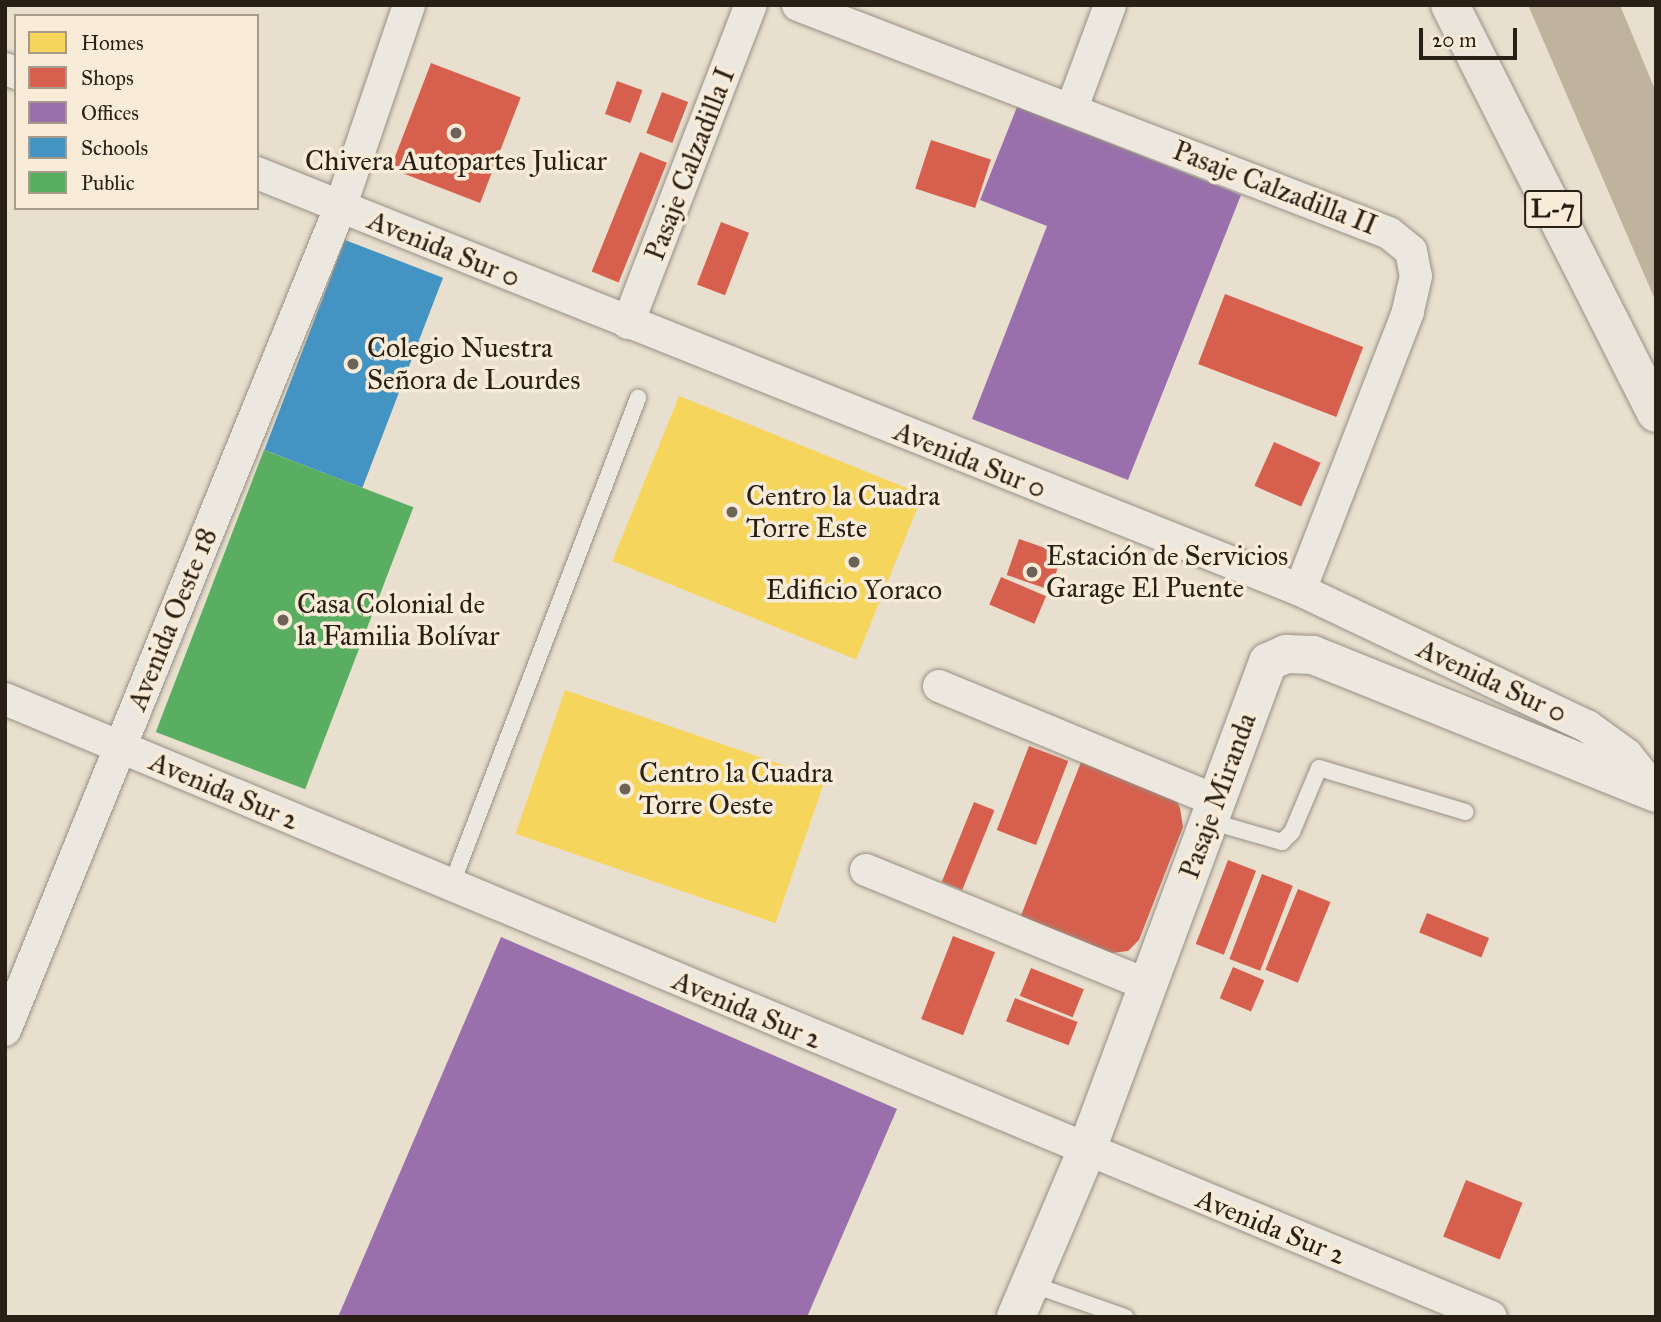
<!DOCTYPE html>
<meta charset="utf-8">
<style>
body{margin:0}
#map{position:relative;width:1661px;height:1322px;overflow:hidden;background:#e9dfce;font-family:"IM FELL Great Primer",serif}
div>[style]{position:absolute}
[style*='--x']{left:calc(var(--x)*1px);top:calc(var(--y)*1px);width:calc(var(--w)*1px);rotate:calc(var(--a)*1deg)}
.water>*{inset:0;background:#c0b39d}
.homes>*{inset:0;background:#f6d55c;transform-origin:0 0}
.shops>*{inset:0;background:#d6604d;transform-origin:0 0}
.offices>*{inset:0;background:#9970ab}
.schools>*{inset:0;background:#4393c3;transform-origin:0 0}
.public>*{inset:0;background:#5aae61;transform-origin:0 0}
.roads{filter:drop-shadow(0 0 2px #969085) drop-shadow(0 0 2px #969085)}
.lane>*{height:16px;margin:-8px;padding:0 8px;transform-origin:8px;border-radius:8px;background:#ede8df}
.street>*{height:32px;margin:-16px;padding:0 16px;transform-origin:16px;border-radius:16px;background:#ede8df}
.secondary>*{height:38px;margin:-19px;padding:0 19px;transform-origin:19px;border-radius:19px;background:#ede8df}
.highway>*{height:38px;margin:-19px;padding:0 19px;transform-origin:19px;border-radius:19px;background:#eae4da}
.dots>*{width:19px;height:19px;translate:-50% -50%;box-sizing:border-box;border:4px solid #f8ecd8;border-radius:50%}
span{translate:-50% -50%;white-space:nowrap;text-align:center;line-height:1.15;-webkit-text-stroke:7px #f8ecd8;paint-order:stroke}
.shield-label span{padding:2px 5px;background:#f8ecd8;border:2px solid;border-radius:5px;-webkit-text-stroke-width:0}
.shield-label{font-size:26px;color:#2a1f15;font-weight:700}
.poi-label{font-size:28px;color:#2a1f15}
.left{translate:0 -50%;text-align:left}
.street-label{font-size:28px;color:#2a1f15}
.frame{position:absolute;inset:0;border:7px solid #2a1f15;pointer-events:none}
.legend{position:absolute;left:14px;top:14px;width:245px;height:196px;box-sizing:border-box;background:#f8ecd8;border:2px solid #a69a8a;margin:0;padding:9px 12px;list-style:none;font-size:21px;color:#2a1f15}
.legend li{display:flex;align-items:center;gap:14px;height:35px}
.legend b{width:35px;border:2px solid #a69a8a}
.scale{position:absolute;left:1419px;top:28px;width:98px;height:32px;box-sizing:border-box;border:4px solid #2a1f15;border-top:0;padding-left:9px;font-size:21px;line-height:24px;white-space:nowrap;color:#2a1f15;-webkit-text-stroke:5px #f8ecd8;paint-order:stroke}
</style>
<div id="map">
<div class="water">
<div style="clip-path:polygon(1528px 5px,1620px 5px,1656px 92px,1656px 302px)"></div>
</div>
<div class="homes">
<div style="left:679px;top:396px;width:263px;height:178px;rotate:22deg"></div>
<div style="left:565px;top:690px;width:275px;height:152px;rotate:19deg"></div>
</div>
<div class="shops">
<div style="left:431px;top:63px;width:96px;height:113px;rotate:21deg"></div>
<div style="left:617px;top:81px;width:27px;height:35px;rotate:20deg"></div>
<div style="left:662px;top:92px;width:28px;height:44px;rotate:21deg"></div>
<div style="left:931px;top:140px;width:63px;height:51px;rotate:18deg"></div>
<div style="left:640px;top:152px;width:29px;height:129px;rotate:22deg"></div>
<div style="left:721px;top:222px;width:30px;height:67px;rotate:21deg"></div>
<div style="left:1225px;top:294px;width:148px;height:75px;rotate:21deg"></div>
<div style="left:1274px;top:442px;width:51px;height:48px;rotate:24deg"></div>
<div style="left:1019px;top:539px;width:46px;height:38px;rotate:19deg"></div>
<div style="left:1001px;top:577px;width:49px;height:30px;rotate:23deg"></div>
<div style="left:1029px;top:746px;width:42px;height:90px;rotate:21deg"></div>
<div style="clip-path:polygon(1083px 757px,1173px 793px,1180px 808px,1183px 827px,1139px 940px,1128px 951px,1111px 953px,1020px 918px)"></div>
<div style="left:974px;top:802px;width:22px;height:86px;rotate:22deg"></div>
<div style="left:1228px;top:860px;width:30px;height:90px;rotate:21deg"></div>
<div style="left:1262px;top:874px;width:33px;height:91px;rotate:21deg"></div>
<div style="left:1298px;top:889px;width:35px;height:87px;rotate:22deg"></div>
<div style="left:1427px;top:913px;width:67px;height:21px;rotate:22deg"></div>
<div style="left:953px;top:936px;width:45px;height:89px;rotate:21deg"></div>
<div style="left:1233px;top:967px;width:34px;height:34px;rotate:23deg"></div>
<div style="left:1031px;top:968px;width:57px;height:30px;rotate:22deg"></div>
<div style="left:1015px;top:998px;width:67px;height:25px;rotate:21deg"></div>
<div style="left:1466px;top:1180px;width:61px;height:61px;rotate:22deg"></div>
</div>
<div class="offices">
<div style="clip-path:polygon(1017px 107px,1241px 195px,1128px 480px,972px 419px,1047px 226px,980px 200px)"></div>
<div style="clip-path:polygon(501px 937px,897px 1109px,807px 1317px,338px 1317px)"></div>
</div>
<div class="schools">
<div style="left:345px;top:240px;width:105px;height:225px;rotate:21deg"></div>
</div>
<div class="public">
<div style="left:264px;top:450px;width:160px;height:302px;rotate:21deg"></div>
</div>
<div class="roads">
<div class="lane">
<div style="--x:1209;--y:821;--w:76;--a:16"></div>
<div style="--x:1282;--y:842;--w:14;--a:-45"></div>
<div style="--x:1292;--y:832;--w:69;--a:-67.1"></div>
<div style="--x:1319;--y:768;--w:153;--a:16.7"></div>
<div style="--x:451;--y:886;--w:523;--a:-69.03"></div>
<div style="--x:1031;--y:1284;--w:100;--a:19.3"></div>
</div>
<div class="street">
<div style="--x:798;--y:5;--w:633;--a:21.1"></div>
<div style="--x:1389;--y:233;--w:28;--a:39"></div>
<div style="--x:1411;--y:251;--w:25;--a:79"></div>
<div style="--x:1416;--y:276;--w:37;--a:103"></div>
<div style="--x:1408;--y:312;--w:298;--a:111.2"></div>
<div style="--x:5;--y:69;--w:12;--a:20"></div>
<div style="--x:1072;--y:108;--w:110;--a:-69.7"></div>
<div style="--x:257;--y:173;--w:1123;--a:21.79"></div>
<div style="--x:1300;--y:590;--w:318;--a:25.4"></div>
<div style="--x:1587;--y:726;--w:49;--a:35.9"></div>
<div style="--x:1627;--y:755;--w:47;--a:51.9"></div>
<div style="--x:628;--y:323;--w:341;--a:-68.9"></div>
<div style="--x:939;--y:686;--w:300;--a:22.5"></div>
<div style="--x:5;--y:699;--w:1609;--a:22.58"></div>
<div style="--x:866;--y:870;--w:305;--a:22.2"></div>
<div style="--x:5;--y:1030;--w:888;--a:-67.83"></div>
<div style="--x:340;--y:208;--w:214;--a:-71.2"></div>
</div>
<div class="secondary">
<div style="--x:1016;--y:1317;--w:179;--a:-67"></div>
<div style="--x:1086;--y:1152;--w:523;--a:-69.62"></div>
<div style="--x:1268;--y:662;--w:20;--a:-24"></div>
<div style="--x:1286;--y:654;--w:27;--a:2"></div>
<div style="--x:1313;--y:655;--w:370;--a:21.9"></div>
</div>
<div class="highway">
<div style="--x:1450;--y:5;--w:457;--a:63.2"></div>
</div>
</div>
<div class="dots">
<div style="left:456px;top:133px;background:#6d6256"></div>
<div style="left:353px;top:364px;background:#6d6256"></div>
<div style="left:732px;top:512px;background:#6d6256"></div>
<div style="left:854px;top:562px;background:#6d6256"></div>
<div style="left:1032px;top:572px;background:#6d6256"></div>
<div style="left:283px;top:620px;background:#6d6256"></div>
<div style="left:625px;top:789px;background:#6d6256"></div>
</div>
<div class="shield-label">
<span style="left:1553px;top:209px">L-7</span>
</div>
<div class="poi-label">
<span style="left:456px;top:161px">Chivera Autopartes Julicar</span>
<span class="left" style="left:367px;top:364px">Colegio Nuestra<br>Señora de Lourdes</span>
<span class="left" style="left:746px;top:512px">Centro la Cuadra<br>Torre Este</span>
<span class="left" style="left:1046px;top:572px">Estación de Servicios<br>Garage El Puente</span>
<span style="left:854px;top:590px">Edificio Yoraco</span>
<span class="left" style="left:297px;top:620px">Casa Colonial de<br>la Familia Bolívar</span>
<span class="left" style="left:639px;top:789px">Centro la Cuadra<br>Torre Oeste</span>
</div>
<div class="street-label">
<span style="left:690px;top:164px;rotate:-69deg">Pasaje Calzadilla I</span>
<span style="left:1275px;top:188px;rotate:21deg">Pasaje Calzadilla II</span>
<span style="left:444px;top:249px;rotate:22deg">Avenida Sur 0</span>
<span style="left:970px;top:460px;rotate:22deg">Avenida Sur 0</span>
<span style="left:172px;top:619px;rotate:-68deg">Avenida Oeste 18</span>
<span style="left:1492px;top:681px;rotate:25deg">Avenida Sur 0</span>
<span style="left:224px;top:791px;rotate:23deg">Avenida Sur 2</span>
<span style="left:1218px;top:796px;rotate:-70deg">Pasaje Miranda</span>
<span style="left:747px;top:1010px;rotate:23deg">Avenida Sur 2</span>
<span style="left:1271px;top:1227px;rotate:22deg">Avenida Sur 2</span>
</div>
<div class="frame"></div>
<ul class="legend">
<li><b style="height:19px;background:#f6d55c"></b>Homes</li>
<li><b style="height:19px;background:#d6604d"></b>Shops</li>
<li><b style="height:19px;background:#9970ab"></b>Offices</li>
<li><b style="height:19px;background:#4393c3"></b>Schools</li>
<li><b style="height:19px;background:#5aae61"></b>Public</li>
</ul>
<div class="scale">20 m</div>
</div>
